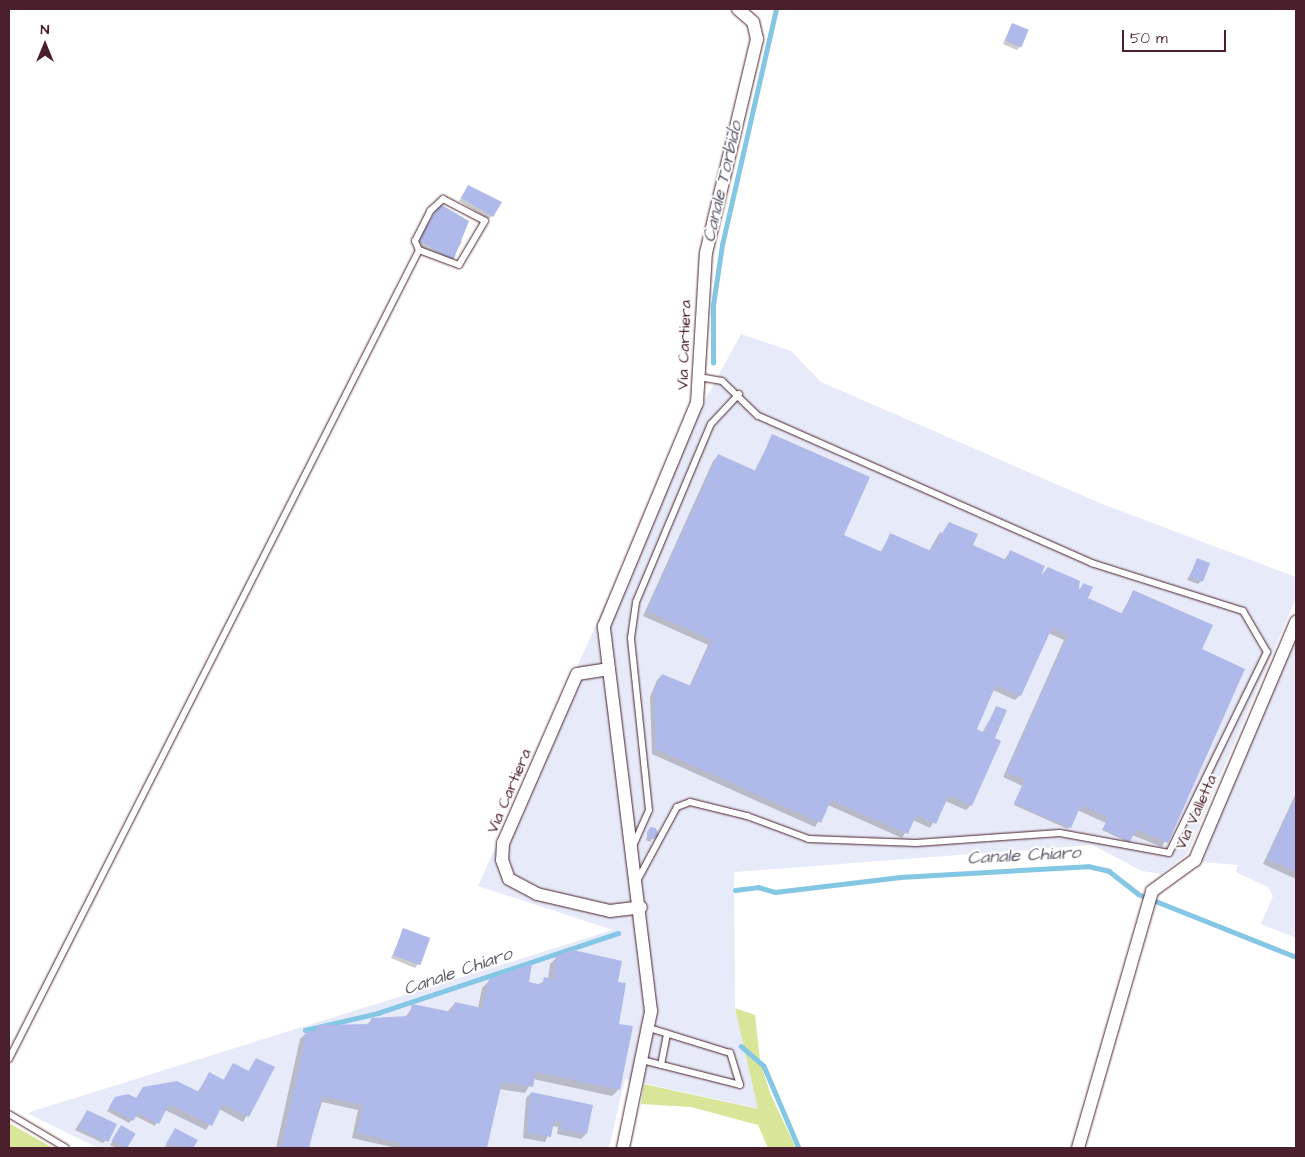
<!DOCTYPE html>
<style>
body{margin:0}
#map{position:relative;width:1305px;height:1157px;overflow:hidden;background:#fff;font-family:"Architects Daughter",sans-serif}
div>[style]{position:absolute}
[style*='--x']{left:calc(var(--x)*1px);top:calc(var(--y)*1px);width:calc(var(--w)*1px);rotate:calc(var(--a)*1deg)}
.built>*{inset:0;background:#e7eaf9}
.green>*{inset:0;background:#d9e699}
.shadow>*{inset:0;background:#0003}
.stream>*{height:4.5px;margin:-2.25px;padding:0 2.25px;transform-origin:2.25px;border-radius:2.25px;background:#84c7e5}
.building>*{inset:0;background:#afbaea;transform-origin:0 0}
.round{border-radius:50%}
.roads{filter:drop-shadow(0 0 1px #4a1f2b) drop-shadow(0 0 1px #4a1f2b)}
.service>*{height:6px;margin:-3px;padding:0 3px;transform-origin:3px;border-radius:3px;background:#fff}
.minor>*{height:12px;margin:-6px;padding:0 6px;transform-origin:6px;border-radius:6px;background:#fff}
span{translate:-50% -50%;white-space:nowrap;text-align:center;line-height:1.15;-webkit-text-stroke:4px #fff;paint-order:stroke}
.street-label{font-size:16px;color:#4a1f2b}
.water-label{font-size:18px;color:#5e5a6c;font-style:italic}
.frame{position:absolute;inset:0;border:10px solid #4a1f2b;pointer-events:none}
.north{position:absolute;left:20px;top:20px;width:50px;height:50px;-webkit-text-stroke:4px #fff;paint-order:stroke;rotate:0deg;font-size:14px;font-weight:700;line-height:20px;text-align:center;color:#4a1f2b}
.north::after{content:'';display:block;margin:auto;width:18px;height:22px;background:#4a1f2b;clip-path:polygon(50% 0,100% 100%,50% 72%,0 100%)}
.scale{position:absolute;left:1122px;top:30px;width:104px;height:22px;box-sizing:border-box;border:2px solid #4a1f2b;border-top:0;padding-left:6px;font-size:15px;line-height:18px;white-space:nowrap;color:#4a1f2b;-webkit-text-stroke:4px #fff;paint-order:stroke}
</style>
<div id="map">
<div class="built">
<div style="clip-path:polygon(741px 334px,791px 351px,821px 382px,1102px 504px,1296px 577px,1296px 598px,1187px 854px,1161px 874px,1142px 871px,1092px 845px,734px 872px,735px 1008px,759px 1109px,625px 1079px,609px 1148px,98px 1148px,27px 1113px,613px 930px,478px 886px,662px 479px)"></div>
<div style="clip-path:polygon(1296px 621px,1296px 938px,1261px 924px,1273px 896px,1268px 887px,1236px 872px,1238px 865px,1202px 862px)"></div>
</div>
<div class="green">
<div style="clip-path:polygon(735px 1008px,755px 1015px,760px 1060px,770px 1093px,796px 1148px,768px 1148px,758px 1125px,691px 1107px,641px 1104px,644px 1084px,758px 1109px)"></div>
<div style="clip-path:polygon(9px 1123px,53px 1148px,9px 1148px)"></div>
</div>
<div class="shadow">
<div style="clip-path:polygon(1012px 24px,1020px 47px,1017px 50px,1003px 44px)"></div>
<div style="clip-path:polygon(466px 190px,492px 216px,489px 219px,459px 201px)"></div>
<div style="clip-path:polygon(437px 208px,462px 242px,449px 263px,416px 244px)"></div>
<div style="clip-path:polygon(773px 435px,842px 536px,880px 553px,891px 534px,929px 551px,940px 532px,1004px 560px,1010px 552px,1043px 567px,1042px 575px,1077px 591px,1084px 585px,1086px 599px,1121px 614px,1134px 591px,1200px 650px,1244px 669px,1162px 847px,1132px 835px,1128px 842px,1102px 830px,1106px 823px,1077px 810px,1068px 829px,1014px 805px,1022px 786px,1003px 777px,1064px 640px,1048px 633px,1020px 695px,1015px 700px,993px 690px,975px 730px,982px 733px,997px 707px,993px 738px,971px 805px,966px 810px,945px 801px,930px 828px,913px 820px,902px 838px,828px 805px,815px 827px,652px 754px,650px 697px,657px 680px,662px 675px,689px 687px,708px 645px,643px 616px,713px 461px,718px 456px,754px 472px)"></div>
<div style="clip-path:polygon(1198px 559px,1201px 581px,1198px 584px,1187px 580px)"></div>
<div style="clip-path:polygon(1296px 793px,1296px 879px,1263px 864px)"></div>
<div style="clip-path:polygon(650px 827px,656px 828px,650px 842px,646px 840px)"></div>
<div style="clip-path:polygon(404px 929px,418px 964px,415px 968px,391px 958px)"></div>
<div style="clip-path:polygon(557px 957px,617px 983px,619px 1089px,612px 1096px,533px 1079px,525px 1093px,499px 1089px,486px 1148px,396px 1148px,352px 1138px,358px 1110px,322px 1102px,308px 1148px,276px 1148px,300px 1039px,307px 1032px,317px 1027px,366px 1025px,372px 1020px,405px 1018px,413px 1006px,447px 1012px,455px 1003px,478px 1008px,482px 988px,489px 981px,537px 985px,548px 979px,550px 964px)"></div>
<div style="clip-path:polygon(256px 1059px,273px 1068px,243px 1122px,219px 1109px,206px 1130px,163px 1109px,155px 1126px,135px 1116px,129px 1123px,107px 1111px,113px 1102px,197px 1093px,209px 1074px,223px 1081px,233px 1064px,248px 1072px)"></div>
<div style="clip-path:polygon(531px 1093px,586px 1134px,581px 1139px,557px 1134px,558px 1127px,552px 1126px,545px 1142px,523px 1138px,526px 1098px)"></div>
<div style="clip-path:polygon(87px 1111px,106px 1140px,103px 1143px,75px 1130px)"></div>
<div style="clip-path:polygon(121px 1127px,134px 1134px,126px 1148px,116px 1148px,110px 1145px)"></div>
<div style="clip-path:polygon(176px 1129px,196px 1140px,192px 1148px,164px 1148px)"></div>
</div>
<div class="stream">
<div style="--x:713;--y:363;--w:58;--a:-90"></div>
<div style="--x:713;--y:305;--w:61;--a:-81.5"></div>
<div style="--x:722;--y:245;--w:242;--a:-77.1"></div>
<div style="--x:735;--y:890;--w:23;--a:-7"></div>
<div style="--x:758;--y:887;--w:18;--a:16"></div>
<div style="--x:775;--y:892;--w:126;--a:-6.8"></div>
<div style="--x:900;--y:877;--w:188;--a:-3.3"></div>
<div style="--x:1088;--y:866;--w:22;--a:13"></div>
<div style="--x:1109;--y:871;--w:37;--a:38"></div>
<div style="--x:1138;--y:894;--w:170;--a:21.7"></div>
<div style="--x:305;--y:1030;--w:75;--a:-13.1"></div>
<div style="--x:378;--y:1013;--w:253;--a:-18.4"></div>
<div style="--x:741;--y:1046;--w:30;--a:41"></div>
<div style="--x:764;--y:1066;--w:89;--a:66.9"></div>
</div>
<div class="building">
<div style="left:1012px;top:23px;width:18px;height:19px;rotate:22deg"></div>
<div style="clip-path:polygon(468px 185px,502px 202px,493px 217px,461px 198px)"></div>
<div style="clip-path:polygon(440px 204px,469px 221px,453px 261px,418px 240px)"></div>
<div style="clip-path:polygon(772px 434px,870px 477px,844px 535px,882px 552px,890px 533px,931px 551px,949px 522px,978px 534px,973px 545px,1006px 560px,1010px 550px,1045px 566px,1040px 577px,1048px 567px,1080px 581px,1078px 594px,1083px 583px,1093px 587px,1088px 598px,1123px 614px,1133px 590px,1213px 625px,1202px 649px,1245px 669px,1168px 843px,1136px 829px,1130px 842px,1103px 829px,1108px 817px,1081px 805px,1071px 828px,1014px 803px,1025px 780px,1007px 772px,1068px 635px,1052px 628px,1021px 696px,996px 685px,977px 729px,984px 733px,996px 706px,1007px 710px,995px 738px,1001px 741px,972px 806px,949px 795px,936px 824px,916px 815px,908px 834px,831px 800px,821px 823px,656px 749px,654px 691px,662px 674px,691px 686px,712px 640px,647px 611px,718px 454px,756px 471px)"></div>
<div style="left:1197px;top:558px;width:14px;height:20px;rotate:21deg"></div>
<div style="clip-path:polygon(1296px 796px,1296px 872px,1267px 859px)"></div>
<div class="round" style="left:646.5px;top:827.5px;width:11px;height:11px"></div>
<div style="left:403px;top:928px;width:29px;height:29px;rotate:20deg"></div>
<div style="clip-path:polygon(573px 950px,622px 961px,618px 982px,626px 983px,619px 1024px,633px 1026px,620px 1090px,536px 1072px,533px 1087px,502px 1082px,487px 1148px,400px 1148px,401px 1143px,357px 1133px,363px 1105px,322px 1096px,309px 1148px,281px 1148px,307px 1031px,316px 1032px,317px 1025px,370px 1024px,371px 1018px,409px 1016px,412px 1004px,452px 1012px,455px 1002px,482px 1008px,489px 979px,532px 964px,529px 982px,542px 985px,544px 977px,553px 979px,556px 956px)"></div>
<div style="clip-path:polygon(256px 1058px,275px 1067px,249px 1117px,223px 1104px,212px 1126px,169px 1104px,159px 1124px,138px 1113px,133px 1121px,109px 1107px,115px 1097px,128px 1094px,136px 1098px,143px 1087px,177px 1081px,199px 1092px,209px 1072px,224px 1080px,233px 1063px,249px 1071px)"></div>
<div style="clip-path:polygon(531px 1092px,593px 1105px,587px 1134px,561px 1129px,562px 1122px,554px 1121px,551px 1137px,527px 1133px)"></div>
<div style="left:87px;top:1110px;width:33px;height:20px;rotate:25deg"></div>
<div style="left:121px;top:1125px;width:17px;height:18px;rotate:31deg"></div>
<div style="clip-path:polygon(175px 1128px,198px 1140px,193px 1148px,166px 1144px)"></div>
</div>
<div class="roads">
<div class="service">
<div style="--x:633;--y:846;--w:39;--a:-66"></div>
<div style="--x:649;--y:810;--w:173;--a:-96"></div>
<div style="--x:631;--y:638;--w:36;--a:-82"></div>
<div style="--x:636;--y:602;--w:193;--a:-67.2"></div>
<div style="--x:711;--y:424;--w:41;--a:-47"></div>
<div style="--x:638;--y:879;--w:82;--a:-61.6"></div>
<div style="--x:677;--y:807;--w:14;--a:-21"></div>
<div style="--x:690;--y:802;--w:59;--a:13.8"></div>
<div style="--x:747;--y:816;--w:66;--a:20.4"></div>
<div style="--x:809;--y:839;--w:107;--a:2.1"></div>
<div style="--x:916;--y:843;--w:144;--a:-4"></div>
<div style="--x:1060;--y:833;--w:111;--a:10.4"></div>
<div style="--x:1169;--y:853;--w:224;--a:-64"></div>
<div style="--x:1267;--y:652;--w:48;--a:-120.3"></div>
<div style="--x:1243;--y:611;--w:158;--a:-162.4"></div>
<div style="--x:1092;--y:563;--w:365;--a:-156.2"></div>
<div style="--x:758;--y:416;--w:50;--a:-135.8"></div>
<div style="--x:722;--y:381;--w:22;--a:-170"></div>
<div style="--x:9;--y:1059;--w:907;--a:-63.12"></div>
<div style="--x:419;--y:250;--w:10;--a:-114"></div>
<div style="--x:415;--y:241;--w:34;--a:-63"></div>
<div style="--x:430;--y:211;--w:18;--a:-43"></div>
<div style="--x:443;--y:199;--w:47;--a:27.6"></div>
<div style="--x:485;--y:221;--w:51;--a:120.6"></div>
<div style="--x:459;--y:265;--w:43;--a:-159.4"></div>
<div style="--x:642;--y:1060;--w:101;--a:14.3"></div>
<div style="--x:740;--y:1085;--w:34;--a:-107"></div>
<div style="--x:730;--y:1053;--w:85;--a:-162.8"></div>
<div style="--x:661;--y:1065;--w:32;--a:-79"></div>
<div style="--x:9;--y:1114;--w:66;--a:30.8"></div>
</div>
<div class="minor">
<div style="--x:609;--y:669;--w:32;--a:171"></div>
<div style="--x:577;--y:674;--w:184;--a:113.6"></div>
<div style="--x:503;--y:843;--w:17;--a:93"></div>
<div style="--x:502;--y:860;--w:20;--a:70"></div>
<div style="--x:509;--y:879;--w:32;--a:28"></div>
<div style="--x:537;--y:894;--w:75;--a:13.1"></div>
<div style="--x:610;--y:911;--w:31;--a:-7"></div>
<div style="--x:623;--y:1148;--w:140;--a:-78.4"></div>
<div style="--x:651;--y:1011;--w:388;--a:-97"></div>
<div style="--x:604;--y:626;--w:242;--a:-67.4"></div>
<div style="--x:697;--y:403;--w:150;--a:-86.6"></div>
<div style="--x:706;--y:253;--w:220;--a:-76.6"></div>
<div style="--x:757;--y:39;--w:17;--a:-103"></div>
<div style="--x:753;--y:22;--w:20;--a:-139"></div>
<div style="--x:1078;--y:1148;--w:267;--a:-73.9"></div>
<div style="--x:1152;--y:891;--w:53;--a:-35.8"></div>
<div style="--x:1195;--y:860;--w:259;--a:-67"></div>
</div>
</div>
<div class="street-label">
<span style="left:684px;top:345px;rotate:-88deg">Via Cartiera</span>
<span style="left:509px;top:791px;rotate:-67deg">Via Cartiera</span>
<span style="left:1196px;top:812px;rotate:-66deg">Via Valletta</span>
</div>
<div class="water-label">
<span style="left:723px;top:182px;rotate:-77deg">Canale Torbido</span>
<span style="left:1024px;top:856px;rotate:-3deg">Canale Chiaro</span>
<span style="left:458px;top:972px;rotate:-19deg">Canale Chiaro</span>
</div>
<div class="frame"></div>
<div class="north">N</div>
<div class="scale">50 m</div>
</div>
